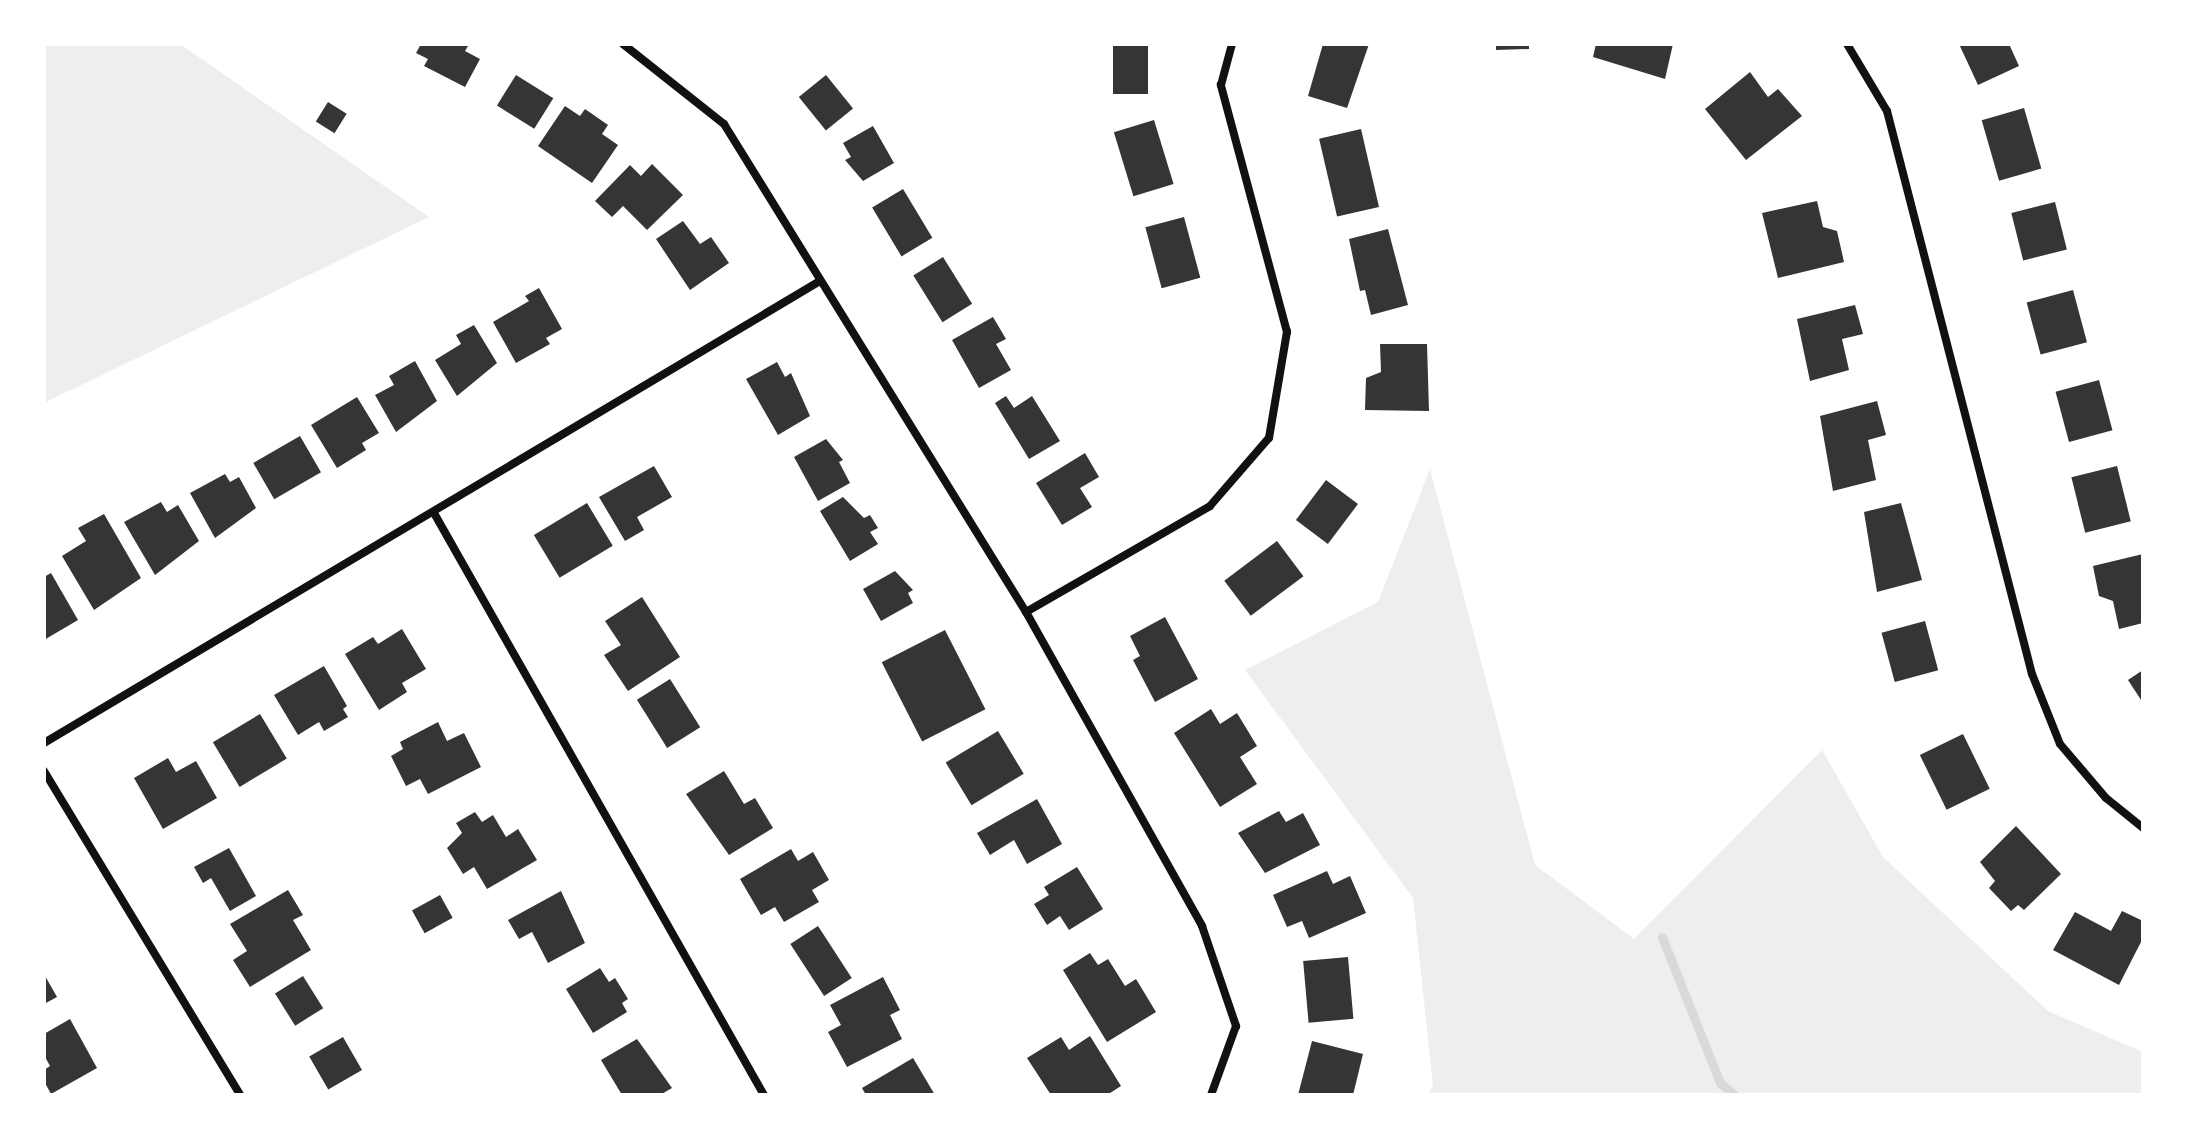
<!DOCTYPE html>
<style>
body{margin:0}
#map{position:relative;width:2187px;height:1139px;overflow:hidden;background:#fff;font-family:"Times New Roman",serif}
div>[style]{position:absolute}
[style*='--x']{left:calc(var(--x)*1px);top:calc(var(--y)*1px);width:calc(var(--w)*1px);rotate:calc(var(--a)*1deg)}
.green>*{inset:0;background:#eee}
.stream>*{height:9px;margin:-4.5px;padding:0 4.5px;transform-origin:4.5px;border-radius:4.5px;background:#d9d9d9}
.building>*{inset:0;background:#353535;transform-origin:0 0}
.minor>*{height:8px;margin:-4px;padding:0 4px;transform-origin:4px;border-radius:4px;background:#111}
span{translate:-50% -50%;white-space:nowrap;text-align:center;line-height:1.15;-webkit-text-stroke:8px #fff;paint-order:stroke}
.frame{position:absolute;inset:0;border:46px solid #fff;pointer-events:none}
</style>
<div id="map">
<div class="green">
<div style="clip-path:polygon(44px 44px,180px 44px,429px 217px,44px 403px)"></div>
<div style="clip-path:polygon(1430px 469px,1535px 865px,1634px 939px,1822px 750px,1883px 857px,2048px 1011px,2143px 1052px,2143px 1095px,1428px 1095px,1433px 1085px,1413px 898px,1245px 670px,1378px 602px)"></div>
</div>
<div class="stream">
<div style="--x:1662;--y:937;--w:157;--a:68.3"></div>
<div style="--x:1720;--y:1083;--w:19;--a:39"></div>
</div>
<div class="building">
<div style="clip-path:polygon(421px 44px,468px 46px,465px 51px,480px 59px,465px 87px,424px 66px,428px 59px,416px 53px)"></div>
<div style="left:1113px;top:44px;width:35px;height:50px"></div>
<div style="clip-path:polygon(1323px 44px,1369px 44px,1347px 108px,1308px 96px)"></div>
<div style="clip-path:polygon(1496px 44px,1529px 44px,1529px 49px,1496px 50px)"></div>
<div style="clip-path:polygon(1596px 44px,1673px 44px,1665px 79px,1593px 57px)"></div>
<div style="clip-path:polygon(1959px 44px,2009px 44px,2019px 66px,1978px 85px)"></div>
<div style="clip-path:polygon(1750px 72px,1768px 97px,1778px 89px,1802px 116px,1746px 160px,1705px 109px)"></div>
<div style="left:516px;top:75px;width:44px;height:36px;rotate:32deg"></div>
<div style="left:826px;top:75px;width:43px;height:35px;rotate:51deg"></div>
<div style="left:328px;top:102px;width:22px;height:23px;rotate:32deg"></div>
<div style="clip-path:polygon(565px 106px,580px 116px,585px 109px,608px 125px,602px 134px,618px 145px,592px 183px,538px 146px)"></div>
<div style="left:2024px;top:108px;width:63px;height:44px;rotate:74deg"></div>
<div style="left:1154px;top:120px;width:67px;height:42px;rotate:73deg"></div>
<div style="clip-path:polygon(873px 126px,894px 163px,863px 181px,845px 160px,851px 157px,843px 143px)"></div>
<div style="left:1361px;top:129px;width:80px;height:43px;rotate:77deg"></div>
<div style="clip-path:polygon(652px 164px,683px 195px,647px 230px,623px 206px,612px 217px,595px 201px,630px 165px,641px 176px)"></div>
<div style="left:903px;top:189px;width:57px;height:36px;rotate:59deg"></div>
<div style="clip-path:polygon(1817px 201px,1823px 227px,1837px 231px,1844px 262px,1778px 278px,1762px 213px)"></div>
<div style="left:2055px;top:202px;width:49px;height:45px;rotate:76deg"></div>
<div style="left:1184px;top:217px;width:63px;height:40px;rotate:75deg"></div>
<div style="clip-path:polygon(683px 221px,700px 244px,711px 237px,729px 263px,690px 290px,656px 239px)"></div>
<div style="clip-path:polygon(1388px 229px,1408px 305px,1371px 315px,1365px 290px,1360px 291px,1349px 239px)"></div>
<div style="left:943px;top:257px;width:55px;height:35px;rotate:58deg"></div>
<div style="clip-path:polygon(539px 288px,562px 329px,546px 338px,550px 344px,516px 363px,493px 322px,529px 301px,525px 296px)"></div>
<div style="left:2073px;top:290px;width:54px;height:48px;rotate:75deg"></div>
<div style="clip-path:polygon(1855px 305px,1863px 334px,1842px 339px,1849px 370px,1810px 381px,1797px 319px)"></div>
<div style="clip-path:polygon(993px 317px,1006px 339px,996px 344px,1011px 370px,979px 388px,952px 340px)"></div>
<div style="clip-path:polygon(474px 325px,497px 363px,457px 396px,435px 360px,461px 344px,456px 335px)"></div>
<div style="clip-path:polygon(1380px 344px,1427px 344px,1429px 411px,1365px 410px,1366px 378px,1381px 372px)"></div>
<div style="clip-path:polygon(415px 361px,437px 401px,396px 432px,375px 395px,394px 385px,389px 376px)"></div>
<div style="clip-path:polygon(777px 362px,785px 377px,791px 373px,810px 416px,778px 435px,746px 379px)"></div>
<div style="left:2099px;top:380px;width:52px;height:45px;rotate:75deg"></div>
<div style="clip-path:polygon(1006px 396px,1014px 408px,1032px 396px,1060px 441px,1029px 459px,995px 403px)"></div>
<div style="clip-path:polygon(357px 397px,379px 433px,362px 443px,366px 450px,337px 468px,311px 425px)"></div>
<div style="clip-path:polygon(1877px 401px,1886px 435px,1868px 440px,1876px 480px,1833px 491px,1820px 416px)"></div>
<div style="left:300px;top:436px;width:42px;height:54px;rotate:60deg"></div>
<div style="clip-path:polygon(826px 439px,843px 460px,839px 462px,850px 483px,818px 501px,794px 457px)"></div>
<div style="clip-path:polygon(1085px 453px,1099px 477px,1080px 488px,1092px 507px,1062px 525px,1036px 483px)"></div>
<div style="clip-path:polygon(654px 466px,672px 497px,637px 517px,644px 530px,625px 541px,599px 497px)"></div>
<div style="left:2117px;top:466px;width:57px;height:47px;rotate:76deg"></div>
<div style="clip-path:polygon(225px 474px,230px 482px,239px 477px,256px 508px,215px 538px,190px 493px)"></div>
<div style="left:1326px;top:480px;width:40px;height:50px;rotate:37deg"></div>
<div style="clip-path:polygon(843px 497px,864px 518px,870px 515px,878px 528px,870px 532px,878px 544px,850px 561px,820px 511px)"></div>
<div style="clip-path:polygon(161px 502px,167px 512px,178px 505px,199px 541px,155px 575px,124px 522px)"></div>
<div style="left:587px;top:503px;width:50px;height:62px;rotate:59deg"></div>
<div style="clip-path:polygon(1901px 503px,1922px 580px,1877px 592px,1864px 512px)"></div>
<div style="clip-path:polygon(104px 514px,141px 578px,94px 610px,62px 556px,86px 541px,78px 528px)"></div>
<div style="left:1277px;top:541px;width:44px;height:66px;rotate:53deg"></div>
<div style="clip-path:polygon(2143px 554px,2143px 623px,2119px 629px,2113px 601px,2099px 596px,2093px 566px)"></div>
<div style="clip-path:polygon(895px 571px,913px 590px,908px 593px,913px 603px,881px 621px,863px 589px)"></div>
<div style="clip-path:polygon(51px 573px,78px 620px,44px 640px,44px 577px)"></div>
<div style="clip-path:polygon(642px 597px,680px 657px,628px 691px,604px 655px,621px 645px,605px 621px)"></div>
<div style="clip-path:polygon(1165px 617px,1198px 679px,1155px 702px,1133px 660px,1140px 656px,1130px 636px)"></div>
<div style="left:1925px;top:621px;width:51px;height:45px;rotate:75deg"></div>
<div style="clip-path:polygon(402px 629px,426px 669px,402px 683px,407px 692px,379px 710px,345px 654px,373px 637px,378px 644px)"></div>
<div style="left:945px;top:630px;width:89px;height:71px;rotate:63deg"></div>
<div style="clip-path:polygon(324px 666px,347px 706px,343px 709px,348px 717px,324px 731px,319px 722px,298px 735px,274px 695px)"></div>
<div style="clip-path:polygon(2143px 670px,2143px 703px,2128px 680px)"></div>
<div style="left:670px;top:679px;width:57px;height:39px;rotate:58deg"></div>
<div style="clip-path:polygon(1211px 709px,1220px 724px,1237px 713px,1257px 746px,1240px 757px,1257px 784px,1220px 807px,1174px 733px)"></div>
<div style="left:260px;top:714px;width:52px;height:55px;rotate:59deg"></div>
<div style="clip-path:polygon(438px 722px,447px 741px,464px 733px,481px 767px,428px 794px,420px 779px,406px 786px,391px 756px,403px 749px,400px 742px)"></div>
<div style="left:998px;top:731px;width:50px;height:61px;rotate:59deg"></div>
<div style="left:1963px;top:734px;width:61px;height:48px;rotate:64deg"></div>
<div style="clip-path:polygon(168px 758px,176px 772px,196px 761px,217px 798px,163px 829px,134px 778px)"></div>
<div style="clip-path:polygon(724px 771px,744px 804px,755px 798px,773px 828px,729px 855px,686px 794px)"></div>
<div style="clip-path:polygon(1037px 799px,1062px 844px,1027px 864px,1014px 840px,990px 855px,977px 833px)"></div>
<div style="clip-path:polygon(1279px 811px,1286px 822px,1303px 813px,1320px 845px,1265px 873px,1238px 833px)"></div>
<div style="clip-path:polygon(475px 812px,482px 822px,493px 815px,506px 837px,518px 829px,537px 860px,487px 889px,474px 867px,463px 874px,447px 848px,462px 833px,456px 823px)"></div>
<div style="clip-path:polygon(2016px 826px,2061px 874px,2024px 910px,2018px 905px,2011px 911px,1989px 888px,1995px 881px,1980px 862px)"></div>
<div style="clip-path:polygon(229px 848px,256px 896px,230px 911px,211px 878px,203px 883px,194px 867px)"></div>
<div style="clip-path:polygon(791px 849px,798px 861px,813px 852px,829px 880px,812px 890px,819px 902px,784px 922px,775px 907px,761px 915px,740px 879px)"></div>
<div style="clip-path:polygon(1077px 867px,1103px 909px,1069px 930px,1060px 916px,1047px 925px,1034px 904px,1049px 895px,1044px 887px)"></div>
<div style="clip-path:polygon(1327px 871px,1333px 884px,1350px 876px,1366px 913px,1309px 938px,1302px 921px,1287px 927px,1273px 895px)"></div>
<div style="clip-path:polygon(288px 890px,303px 915px,293px 920px,311px 950px,250px 987px,233px 960px,247px 951px,230px 924px)"></div>
<div style="clip-path:polygon(561px 891px,585px 943px,548px 963px,532px 932px,519px 939px,508px 920px)"></div>
<div style="left:440px;top:895px;width:26px;height:32px;rotate:61deg"></div>
<div style="clip-path:polygon(2122px 911px,2143px 921px,2143px 938px,2119px 985px,2053px 950px,2075px 912px,2111px 931px)"></div>
<div style="left:818px;top:926px;width:62px;height:33px;rotate:57deg"></div>
<div style="clip-path:polygon(1090px 953px,1098px 965px,1108px 959px,1125px 986px,1136px 979px,1156px 1012px,1107px 1042px,1063px 970px)"></div>
<div style="left:1348px;top:957px;width:62px;height:45px;rotate:85deg"></div>
<div style="clip-path:polygon(600px 968px,609px 982px,615px 978px,628px 999px,622px 1003px,627px 1012px,593px 1033px,566px 989px)"></div>
<div style="clip-path:polygon(44px 974px,57px 997px,44px 1004px)"></div>
<div style="left:303px;top:976px;width:38px;height:33px;rotate:58deg"></div>
<div style="clip-path:polygon(883px 977px,900px 1010px,890px 1015px,902px 1039px,847px 1067px,828px 1032px,841px 1025px,830px 1005px)"></div>
<div style="clip-path:polygon(70px 1019px,97px 1068px,51px 1094px,44px 1081px,44px 1070px,50px 1066px,44px 1055px,44px 1034px)"></div>
<div style="clip-path:polygon(1090px 1036px,1121px 1086px,1107px 1095px,1051px 1095px,1027px 1058px,1061px 1037px,1069px 1050px)"></div>
<div style="left:343px;top:1037px;width:38px;height:39px;rotate:60deg"></div>
<div style="clip-path:polygon(637px 1039px,672px 1088px,660px 1095px,622px 1095px,601px 1060px)"></div>
<div style="clip-path:polygon(1312px 1041px,1363px 1054px,1353px 1095px,1298px 1095px)"></div>
<div style="clip-path:polygon(913px 1058px,935px 1095px,866px 1095px,862px 1088px)"></div>
</div>
<div class="minor">
<div style="--x:623;--y:44;--w:129;--a:38.4"></div>
<div style="--x:724;--y:124;--w:574;--a:58.25"></div>
<div style="--x:1026;--y:612;--w:360;--a:60.7"></div>
<div style="--x:1202;--y:926;--w:106;--a:71.2"></div>
<div style="--x:1236;--y:1026;--w:73;--a:109.9"></div>
<div style="--x:1847;--y:44;--w:78;--a:59.2"></div>
<div style="--x:1887;--y:111;--w:581;--a:75.56"></div>
<div style="--x:2032;--y:674;--w:75;--a:68.2"></div>
<div style="--x:2060;--y:744;--w:71;--a:49.6"></div>
<div style="--x:2106;--y:798;--w:48;--a:39"></div>
<div style="--x:434;--y:513;--w:669;--a:60.45"></div>
<div style="--x:1026;--y:612;--w:212;--a:-29.9"></div>
<div style="--x:1210;--y:506;--w:90;--a:-49.1"></div>
<div style="--x:1269;--y:438;--w:108;--a:-80.4"></div>
<div style="--x:1287;--y:332;--w:256;--a:-105"></div>
<div style="--x:1221;--y:85;--w:42;--a:-75"></div>
<div style="--x:44;--y:743;--w:903;--a:-30.77"></div>
<div style="--x:44;--y:771;--w:379;--a:58.8"></div>
</div>
<div class="frame"></div>
</div>
